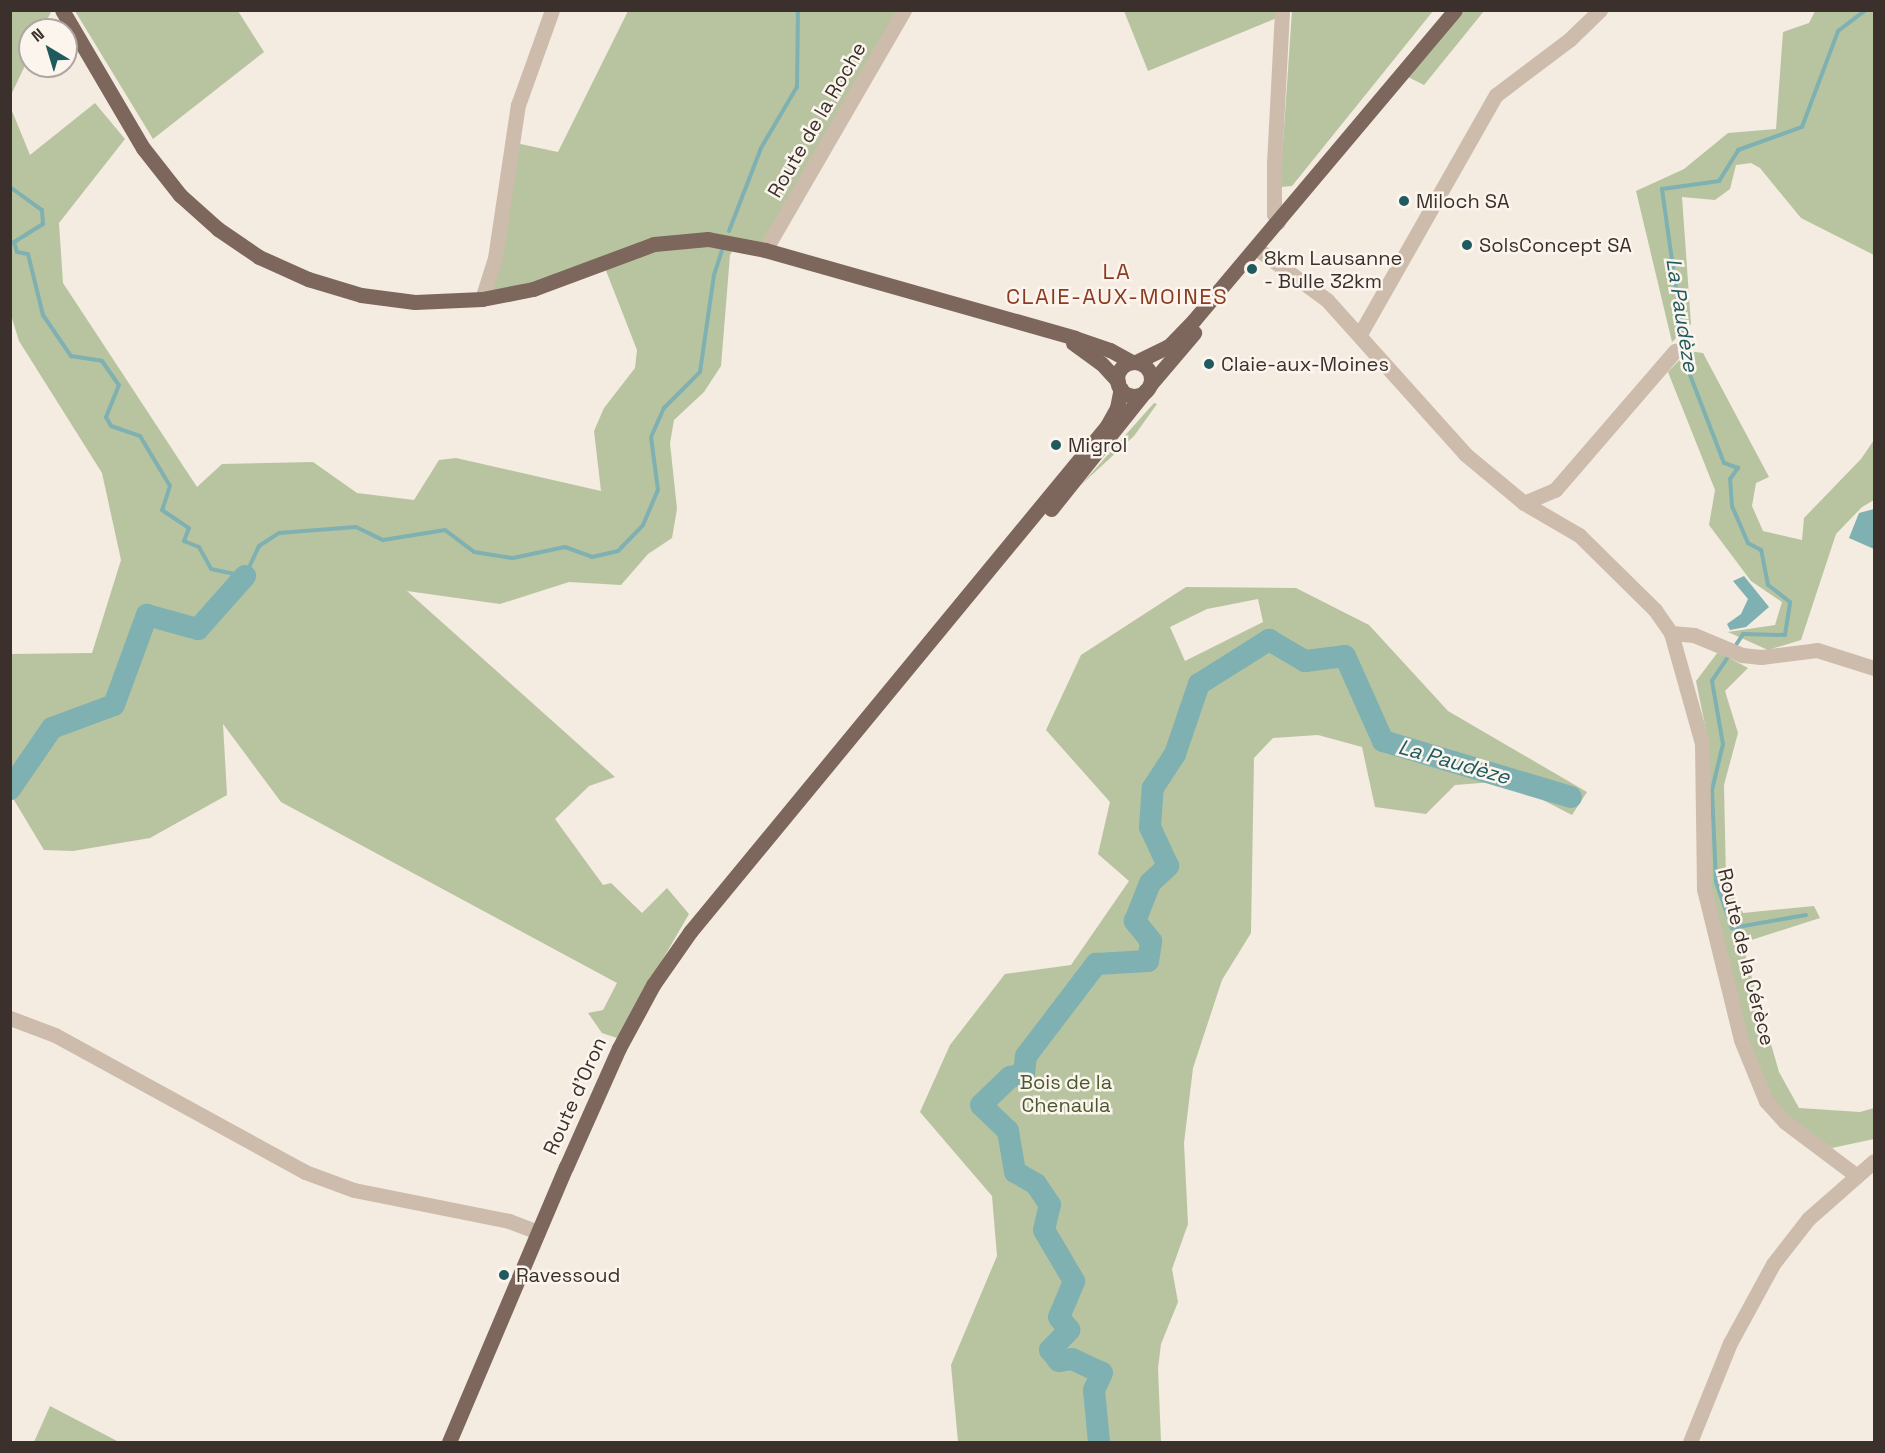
<!DOCTYPE html>
<meta charset="utf-8">
<style>
body{margin:0}
#map{position:relative;width:1885px;height:1453px;overflow:hidden;background:#f4ebe1;font-family:"Space Grotesk",sans-serif}
div>[style]{position:absolute}
[style*='--x']{left:calc(var(--x)*1px);top:calc(var(--y)*1px);width:calc(var(--w)*1px);rotate:calc(var(--a)*1deg)}
.green>*{inset:0;background:#b8c4a0}
.water>*{inset:0;background:#7fb0b2}
.stream>*{height:4px;margin:-2px;padding:0 2px;transform-origin:2px;border-radius:2px;background:#7fb0b2}
.river>*{height:22px;margin:-11px;padding:0 11px;transform-origin:11px;border-radius:11px;background:#7fb0b2}
.minor>*{height:15px;margin:-7.5px;padding:0 7.5px;transform-origin:7.5px;border-radius:7.5px;background:#cdbbac}
.major>*{height:15px;margin:-7.5px;padding:0 7.5px;transform-origin:7.5px;border-radius:7.5px;background:#7d675c}
.major>.ring{margin:-7.5px;padding:0;box-sizing:content-box;background:none;border:15px solid #7d675c;border-radius:50%}
.dots>*{width:16px;height:16px;translate:-50% -50%;box-sizing:border-box;border:3px solid #fbf5ee;border-radius:50%}
span{translate:-50% -50%;white-space:nowrap;text-align:center;line-height:1.15;-webkit-text-stroke:5px #fbf5ee;paint-order:stroke}
.street-label{font-size:20px;color:#3b302b}
.poi-label{font-size:20px;color:#3b302b}
.left{translate:0 -50%;text-align:left}
.park-label{font-size:20px;color:#4a5a2e}
.water-label{font-size:21px;color:#1f5a5e;font-style:italic}
.quarter-label{font-size:22px;color:#8c3b22;letter-spacing:1.5px}
.frame{position:absolute;inset:0;border:12px solid #3b302b;pointer-events:none}
.north{position:absolute;left:18px;top:18px;width:60px;height:60px;box-sizing:border-box;background:#fbf5ee;border:2px solid #aea6a0;border-radius:50%;rotate:322deg;font-size:16px;font-weight:700;line-height:24px;text-align:center;color:#3b302b}
.north::after{content:'';display:block;margin:auto;width:21px;height:27px;background:#1f5a5e;clip-path:polygon(50% 0,100% 100%,50% 72%,0 100%)}
</style>
<div id="map">
<div class="green">
<div style="clip-path:polygon(11px 10px,51px 12px,42px 30px,30px 30px,30px 55px,11px 95px)"></div>
<div style="clip-path:polygon(1279px 10px,1279px 17px,1148px 71px,1124px 11px)"></div>
<div style="clip-path:polygon(75px 11px,238px 11px,264px 52px,153px 139px)"></div>
<div style="clip-path:polygon(628px 11px,897px 11px,765px 250px,737px 243px,730px 255px,721px 366px,704px 392px,674px 420px,670px 443px,677px 509px,672px 538px,648px 554px,621px 585px,569px 582px,500px 604px,407px 591px,615px 777px,589px 786px,555px 819px,603px 885px,611px 883px,642px 913px,667px 888px,689px 914px,617px 1038px,602px 1033px,588px 1013px,603px 1010px,617px 983px,281px 802px,223px 724px,227px 795px,150px 838px,73px 851px,44px 850px,14px 800px,11px 800px,11px 654px,92px 653px,121px 560px,102px 473px,19px 341px,11px 315px,10px 106px,30px 155px,95px 103px,125px 139px,59px 223px,63px 283px,197px 487px,222px 464px,313px 462px,357px 493px,414px 500px,439px 460px,456px 458px,601px 491px,594px 431px,604px 408px,635px 368px,637px 350px,603px 263px,482px 299px,511px 142px,558px 152px)"></div>
<div style="clip-path:polygon(1292px 11px,1433px 11px,1292px 186px,1280px 187px)"></div>
<div style="clip-path:polygon(1463px 11px,1484px 11px,1424px 85px,1408px 77px)"></div>
<div style="clip-path:polygon(1815px 11px,1874px 11px,1874px 255px,1801px 218px,1760px 168px,1751px 163px,1736px 165px,1730px 189px,1715px 200px,1682px 197px,1691px 324px,1672px 342px,1636px 191px,1684px 169px,1728px 133px,1776px 129px,1783px 32px,1809px 23px)"></div>
<div style="clip-path:polygon(1688px 351px,1703px 353px,1769px 477px,1756px 483px,1752px 506px,1763px 531px,1802px 540px,1804px 518px,1861px 459px,1874px 440px,1874px 500px,1862px 507px,1836px 534px,1801px 640px,1768px 650px,1728px 632px,1775px 625px,1782px 602px,1751px 581px,1709px 525px,1715px 490px,1668px 372px)"></div>
<div style="clip-path:polygon(1154px 403px,1157px 404px,1134px 436px,1081px 485px)"></div>
<div style="clip-path:polygon(evenodd,1186px 587px,1296px 588px,1369px 625px,1448px 711px,1587px 792px,1572px 815px,1506px 781px,1455px 785px,1426px 814px,1375px 807px,1362px 747px,1318px 735px,1273px 738px,1254px 758px,1251px 933px,1222px 980px,1193px 1068px,1184px 1143px,1188px 1224px,1172px 1269px,1178px 1302px,1161px 1344px,1158px 1368px,1161px 1442px,958px 1442px,951px 1365px,997px 1256px,992px 1196px,920px 1112px,950px 1045px,1005px 974px,1071px 965px,1129px 881px,1098px 854px,1110px 802px,1046px 730px,1081px 655px,1186px 587px,1258px 599px,1263px 622px,1185px 661px,1170px 627px,1207px 609px,1258px 599px)"></div>
<div style="clip-path:polygon(1718px 652px,1748px 668px,1725px 691px,1738px 733px,1724px 785px,1726px 880px,1743px 913px,1814px 906px,1820px 918px,1742px 943px,1779px 1072px,1799px 1108px,1860px 1112px,1874px 1108px,1874px 1139px,1832px 1148px,1790px 1119px,1772px 1100px,1748px 1041px,1710px 890px,1709px 745px,1696px 681px)"></div>
<div style="clip-path:polygon(50px 1406px,119px 1442px,34px 1442px)"></div>
</div>
<div class="water">
<div style="clip-path:polygon(1874px 509px,1874px 549px,1849px 538px,1859px 513px)"></div>
<div style="clip-path:polygon(1744px 576px,1769px 607px,1746px 627px,1730px 630px,1727px 624px,1741px 614px,1748px 599px,1733px 581px)"></div>
</div>
<div class="stream">
<div style="--x:10;--y:187;--w:39;--a:36"></div>
<div style="--x:42;--y:210;--w:14;--a:86"></div>
<div style="--x:43;--y:224;--w:34;--a:148"></div>
<div style="--x:14;--y:242;--w:10;--a:73"></div>
<div style="--x:17;--y:252;--w:11;--a:10"></div>
<div style="--x:28;--y:254;--w:63;--a:76.2"></div>
<div style="--x:43;--y:315;--w:50;--a:55.7"></div>
<div style="--x:71;--y:356;--w:31;--a:9"></div>
<div style="--x:102;--y:361;--w:29;--a:55"></div>
<div style="--x:119;--y:385;--w:35;--a:112"></div>
<div style="--x:106;--y:417;--w:10;--a:61"></div>
<div style="--x:111;--y:426;--w:31;--a:19"></div>
<div style="--x:140;--y:436;--w:58;--a:59"></div>
<div style="--x:170;--y:486;--w:25;--a:108"></div>
<div style="--x:162;--y:510;--w:32;--a:34"></div>
<div style="--x:189;--y:528;--w:14;--a:111"></div>
<div style="--x:184;--y:541;--w:16;--a:22"></div>
<div style="--x:199;--y:547;--w:25;--a:61"></div>
<div style="--x:211;--y:569;--w:35;--a:12"></div>
<div style="--x:245;--y:576;--w:33;--a:-65"></div>
<div style="--x:259;--y:546;--w:24;--a:-33"></div>
<div style="--x:279;--y:533;--w:77;--a:-4.5"></div>
<div style="--x:356;--y:527;--w:30;--a:26"></div>
<div style="--x:383;--y:540;--w:63;--a:-9.2"></div>
<div style="--x:445;--y:530;--w:36;--a:37"></div>
<div style="--x:474;--y:552;--w:39;--a:9"></div>
<div style="--x:513;--y:558;--w:53;--a:-11.9"></div>
<div style="--x:565;--y:547;--w:29;--a:20"></div>
<div style="--x:592;--y:557;--w:27;--a:-13"></div>
<div style="--x:618;--y:551;--w:36;--a:-46"></div>
<div style="--x:643;--y:525;--w:38;--a:-67"></div>
<div style="--x:658;--y:490;--w:53;--a:-97.5"></div>
<div style="--x:651;--y:437;--w:32;--a:-66"></div>
<div style="--x:664;--y:408;--w:51;--a:-45"></div>
<div style="--x:700;--y:372;--w:98;--a:-81.8"></div>
<div style="--x:714;--y:275;--w:25;--a:-72"></div>
<div style="--x:729;--y:231;--w:89;--a:-68.9"></div>
<div style="--x:761;--y:148;--w:71;--a:-59.5"></div>
<div style="--x:797;--y:87;--w:77;--a:-89.3"></div>
<div style="--x:1734;--y:648;--w:17;--a:-57"></div>
<div style="--x:1743;--y:634;--w:42;--a:1.4"></div>
<div style="--x:1785;--y:635;--w:33;--a:-81"></div>
<div style="--x:1790;--y:602;--w:28;--a:-142"></div>
<div style="--x:1768;--y:585;--w:36;--a:-101"></div>
<div style="--x:1761;--y:550;--w:15;--a:-152"></div>
<div style="--x:1748;--y:543;--w:40;--a:-113.4"></div>
<div style="--x:1732;--y:506;--w:27;--a:-94"></div>
<div style="--x:1730;--y:479;--w:14;--a:-54"></div>
<div style="--x:1738;--y:468;--w:15;--a:-160"></div>
<div style="--x:1724;--y:463;--w:103;--a:-111.1"></div>
<div style="--x:1687;--y:367;--w:180;--a:-98"></div>
<div style="--x:1662;--y:189;--w:58;--a:-8"></div>
<div style="--x:1719;--y:181;--w:36;--a:-58"></div>
<div style="--x:1738;--y:150;--w:68;--a:-19.8"></div>
<div style="--x:1802;--y:127;--w:103;--a:-69.4"></div>
<div style="--x:1838;--y:31;--w:35;--a:-37"></div>
<div style="--x:1730;--y:654;--w:32;--a:124"></div>
<div style="--x:1712;--y:681;--w:64;--a:80.1"></div>
<div style="--x:1723;--y:744;--w:47;--a:103.4"></div>
<div style="--x:1712;--y:790;--w:92;--a:87.5"></div>
<div style="--x:1716;--y:882;--w:49;--a:70.8"></div>
<div style="--x:1732;--y:928;--w:75;--a:-10"></div>
</div>
<div class="river">
<div style="--x:10;--y:789;--w:74;--a:-55.5"></div>
<div style="--x:52;--y:728;--w:66;--a:-20.4"></div>
<div style="--x:114;--y:705;--w:96;--a:-69.9"></div>
<div style="--x:147;--y:615;--w:53;--a:15.4"></div>
<div style="--x:198;--y:629;--w:71;--a:-48.4"></div>
<div style="--x:1099;--y:1442;--w:52;--a:-95.5"></div>
<div style="--x:1094;--y:1390;--w:19;--a:-65"></div>
<div style="--x:1102;--y:1373;--w:33;--a:-155"></div>
<div style="--x:1072;--y:1359;--w:13;--a:171"></div>
<div style="--x:1059;--y:1361;--w:14;--a:-129"></div>
<div style="--x:1050;--y:1350;--w:28;--a:-46"></div>
<div style="--x:1069;--y:1330;--w:16;--a:-128"></div>
<div style="--x:1059;--y:1317;--w:39;--a:-67"></div>
<div style="--x:1074;--y:1281;--w:59;--a:-120.5"></div>
<div style="--x:1044;--y:1230;--w:26;--a:-77"></div>
<div style="--x:1050;--y:1205;--w:25;--a:-124"></div>
<div style="--x:1036;--y:1184;--w:24;--a:-150"></div>
<div style="--x:1015;--y:1172;--w:42;--a:-99.7"></div>
<div style="--x:1008;--y:1131;--w:37;--a:-136"></div>
<div style="--x:981;--y:1105;--w:40;--a:-44"></div>
<div style="--x:1010;--y:1077;--w:14;--a:-12"></div>
<div style="--x:1024;--y:1074;--w:18;--a:-84"></div>
<div style="--x:1026;--y:1056;--w:116;--a:-52.7"></div>
<div style="--x:1096;--y:964;--w:52;--a:-3.3"></div>
<div style="--x:1148;--y:961;--w:20;--a:-81"></div>
<div style="--x:1151;--y:941;--w:26;--a:-129"></div>
<div style="--x:1135;--y:921;--w:41;--a:-68.5"></div>
<div style="--x:1150;--y:883;--w:25;--a:-43"></div>
<div style="--x:1168;--y:866;--w:43;--a:-114.8"></div>
<div style="--x:1150;--y:827;--w:39;--a:-86"></div>
<div style="--x:1153;--y:788;--w:40;--a:-57.1"></div>
<div style="--x:1175;--y:754;--w:74;--a:-71.1"></div>
<div style="--x:1199;--y:684;--w:83;--a:-32.2"></div>
<div style="--x:1269;--y:640;--w:42;--a:30.3"></div>
<div style="--x:1305;--y:661;--w:40;--a:-7.1"></div>
<div style="--x:1345;--y:656;--w:93;--a:65.9"></div>
<div style="--x:1383;--y:741;--w:196;--a:16.6"></div>
</div>
<div class="minor">
<div style="--x:1278;--y:222;--w:9;--a:-117"></div>
<div style="--x:1274;--y:214;--w:50;--a:-90"></div>
<div style="--x:1274;--y:164;--w:154;--a:-87"></div>
<div style="--x:1256;--y:248;--w:88;--a:36.2"></div>
<div style="--x:1327;--y:300;--w:207;--a:48.1"></div>
<div style="--x:1465;--y:454;--w:77;--a:39.7"></div>
<div style="--x:1524;--y:503;--w:64;--a:30.2"></div>
<div style="--x:1579;--y:535;--w:107;--a:44.6"></div>
<div style="--x:1655;--y:610;--w:28;--a:55"></div>
<div style="--x:1671;--y:633;--w:114;--a:74.3"></div>
<div style="--x:1702;--y:743;--w:146;--a:89.2"></div>
<div style="--x:1704;--y:889;--w:155;--a:76.2"></div>
<div style="--x:1741;--y:1040;--w:66;--a:67.7"></div>
<div style="--x:1766;--y:1101;--w:28;--a:48"></div>
<div style="--x:1785;--y:1122;--w:90;--a:36.9"></div>
<div style="--x:765;--y:250;--w:277;--a:-59.9"></div>
<div style="--x:482;--y:299;--w:43;--a:-72.4"></div>
<div style="--x:495;--y:258;--w:155;--a:-81.5"></div>
<div style="--x:518;--y:105;--w:101;--a:-70.3"></div>
<div style="--x:1360;--y:334;--w:275;--a:-60.4"></div>
<div style="--x:1496;--y:95;--w:93;--a:-37.1"></div>
<div style="--x:1570;--y:39;--w:42;--a:-44"></div>
<div style="--x:1524;--y:503;--w:34;--a:-23"></div>
<div style="--x:1555;--y:490;--w:184;--a:-49.2"></div>
<div style="--x:1671;--y:633;--w:23;--a:5"></div>
<div style="--x:1694;--y:635;--w:52;--a:22.6"></div>
<div style="--x:1742;--y:655;--w:19;--a:6"></div>
<div style="--x:1761;--y:657;--w:56;--a:-7.1"></div>
<div style="--x:1817;--y:650;--w:60;--a:17.5"></div>
<div style="--x:10;--y:1018;--w:48;--a:20.7"></div>
<div style="--x:55;--y:1035;--w:285;--a:28.7"></div>
<div style="--x:305;--y:1172;--w:52;--a:20.2"></div>
<div style="--x:354;--y:1190;--w:158;--a:11.3"></div>
<div style="--x:509;--y:1221;--w:31;--a:21"></div>
<div style="--x:1690;--y:1442;--w:107;--a:-68"></div>
<div style="--x:1730;--y:1343;--w:90;--a:-61.4"></div>
<div style="--x:1773;--y:1264;--w:57;--a:-52.1"></div>
<div style="--x:1808;--y:1219;--w:88;--a:-41.3"></div>
</div>
<div class="major">
<div style="--x:62;--y:10;--w:160;--a:59.6"></div>
<div style="--x:143;--y:148;--w:60;--a:51.8"></div>
<div style="--x:180;--y:195;--w:51;--a:41.8"></div>
<div style="--x:218;--y:229;--w:50;--a:34.3"></div>
<div style="--x:259;--y:257;--w:54;--a:24.2"></div>
<div style="--x:308;--y:279;--w:55;--a:16.8"></div>
<div style="--x:361;--y:295;--w:54;--a:7.4"></div>
<div style="--x:415;--y:302;--w:67;--a:-2.6"></div>
<div style="--x:482;--y:299;--w:52;--a:-11.1"></div>
<div style="--x:533;--y:289;--w:129;--a:-20.4"></div>
<div style="--x:654;--y:244;--w:54;--a:-5.3"></div>
<div style="--x:708;--y:239;--w:58;--a:10.9"></div>
<div style="--x:765;--y:250;--w:322;--a:15.8"></div>
<div style="--x:1075;--y:338;--w:37;--a:19"></div>
<div style="--x:1110;--y:350;--w:25;--a:29"></div>
<div style="--x:1073;--y:343;--w:34;--a:36"></div>
<div style="--x:1101;--y:363;--w:25;--a:47"></div>
<div style="--x:1136;--y:362;--w:37;--a:-26"></div>
<div style="--x:1169;--y:346;--w:36;--a:-46"></div>
<div style="--x:1194;--y:320;--w:405;--a:-49.9"></div>
<div class="ring" style="left:1117px;top:362px;width:19px;height:19px"></div>
<div style="--x:1149;--y:386;--w:70;--a:-49.7"></div>
<div style="--x:1051;--y:509;--w:152;--a:-51.4"></div>
<div style="--x:449;--y:1442;--w:299;--a:-67"></div>
<div style="--x:566;--y:1167;--w:130;--a:-66"></div>
<div style="--x:619;--y:1048;--w:72;--a:-61.6"></div>
<div style="--x:653;--y:985;--w:65;--a:-55.1"></div>
<div style="--x:690;--y:932;--w:656;--a:-50.51"></div>
<div style="--x:1107;--y:426;--w:21;--a:-61"></div>
<div style="--x:1117;--y:408;--w:20;--a:-79"></div>
</div>
<div class="dots">
<div style="left:1404px;top:201px;background:#1f5a5e"></div>
<div style="left:1467px;top:245px;background:#1f5a5e"></div>
<div style="left:1252px;top:269px;background:#1f5a5e"></div>
<div style="left:1209px;top:364px;background:#1f5a5e"></div>
<div style="left:1056px;top:445px;background:#1f5a5e"></div>
<div style="left:504px;top:1275px;background:#1f5a5e"></div>
</div>
<div class="street-label">
<span style="left:817px;top:120px;rotate:-60deg">Route de la Roche</span>
<span style="left:1746px;top:957px;rotate:76deg">Route de la Cérèce</span>
<span style="left:575px;top:1096px;rotate:-66deg">Route d'Oron</span>
</div>
<div class="poi-label">
<span class="left" style="left:1416px;top:201px">Miloch SA</span>
<span class="left" style="left:1479px;top:245px">SolsConcept SA</span>
<span class="left" style="left:1264px;top:270px">8km Lausanne<br>- Bulle 32km</span>
<span class="left" style="left:1221px;top:364px">Claie-aux-Moines</span>
<span class="left" style="left:1068px;top:445px">Migrol</span>
<span class="left" style="left:516px;top:1275px">Ravessoud</span>
</div>
<div class="park-label">
<span style="left:1066px;top:1094px">Bois de la<br>Chenaula</span>
</div>
<div class="water-label">
<span style="left:1682px;top:315px;rotate:81deg">La Paudèze</span>
<span style="left:1454px;top:762px;rotate:16deg">La Paudèze</span>
</div>
<div class="quarter-label">
<span style="left:1117px;top:284px">LA<br>CLAIE-AUX-MOINES</span>
</div>
<div class="frame"></div>
<div class="north">N</div>
</div>
